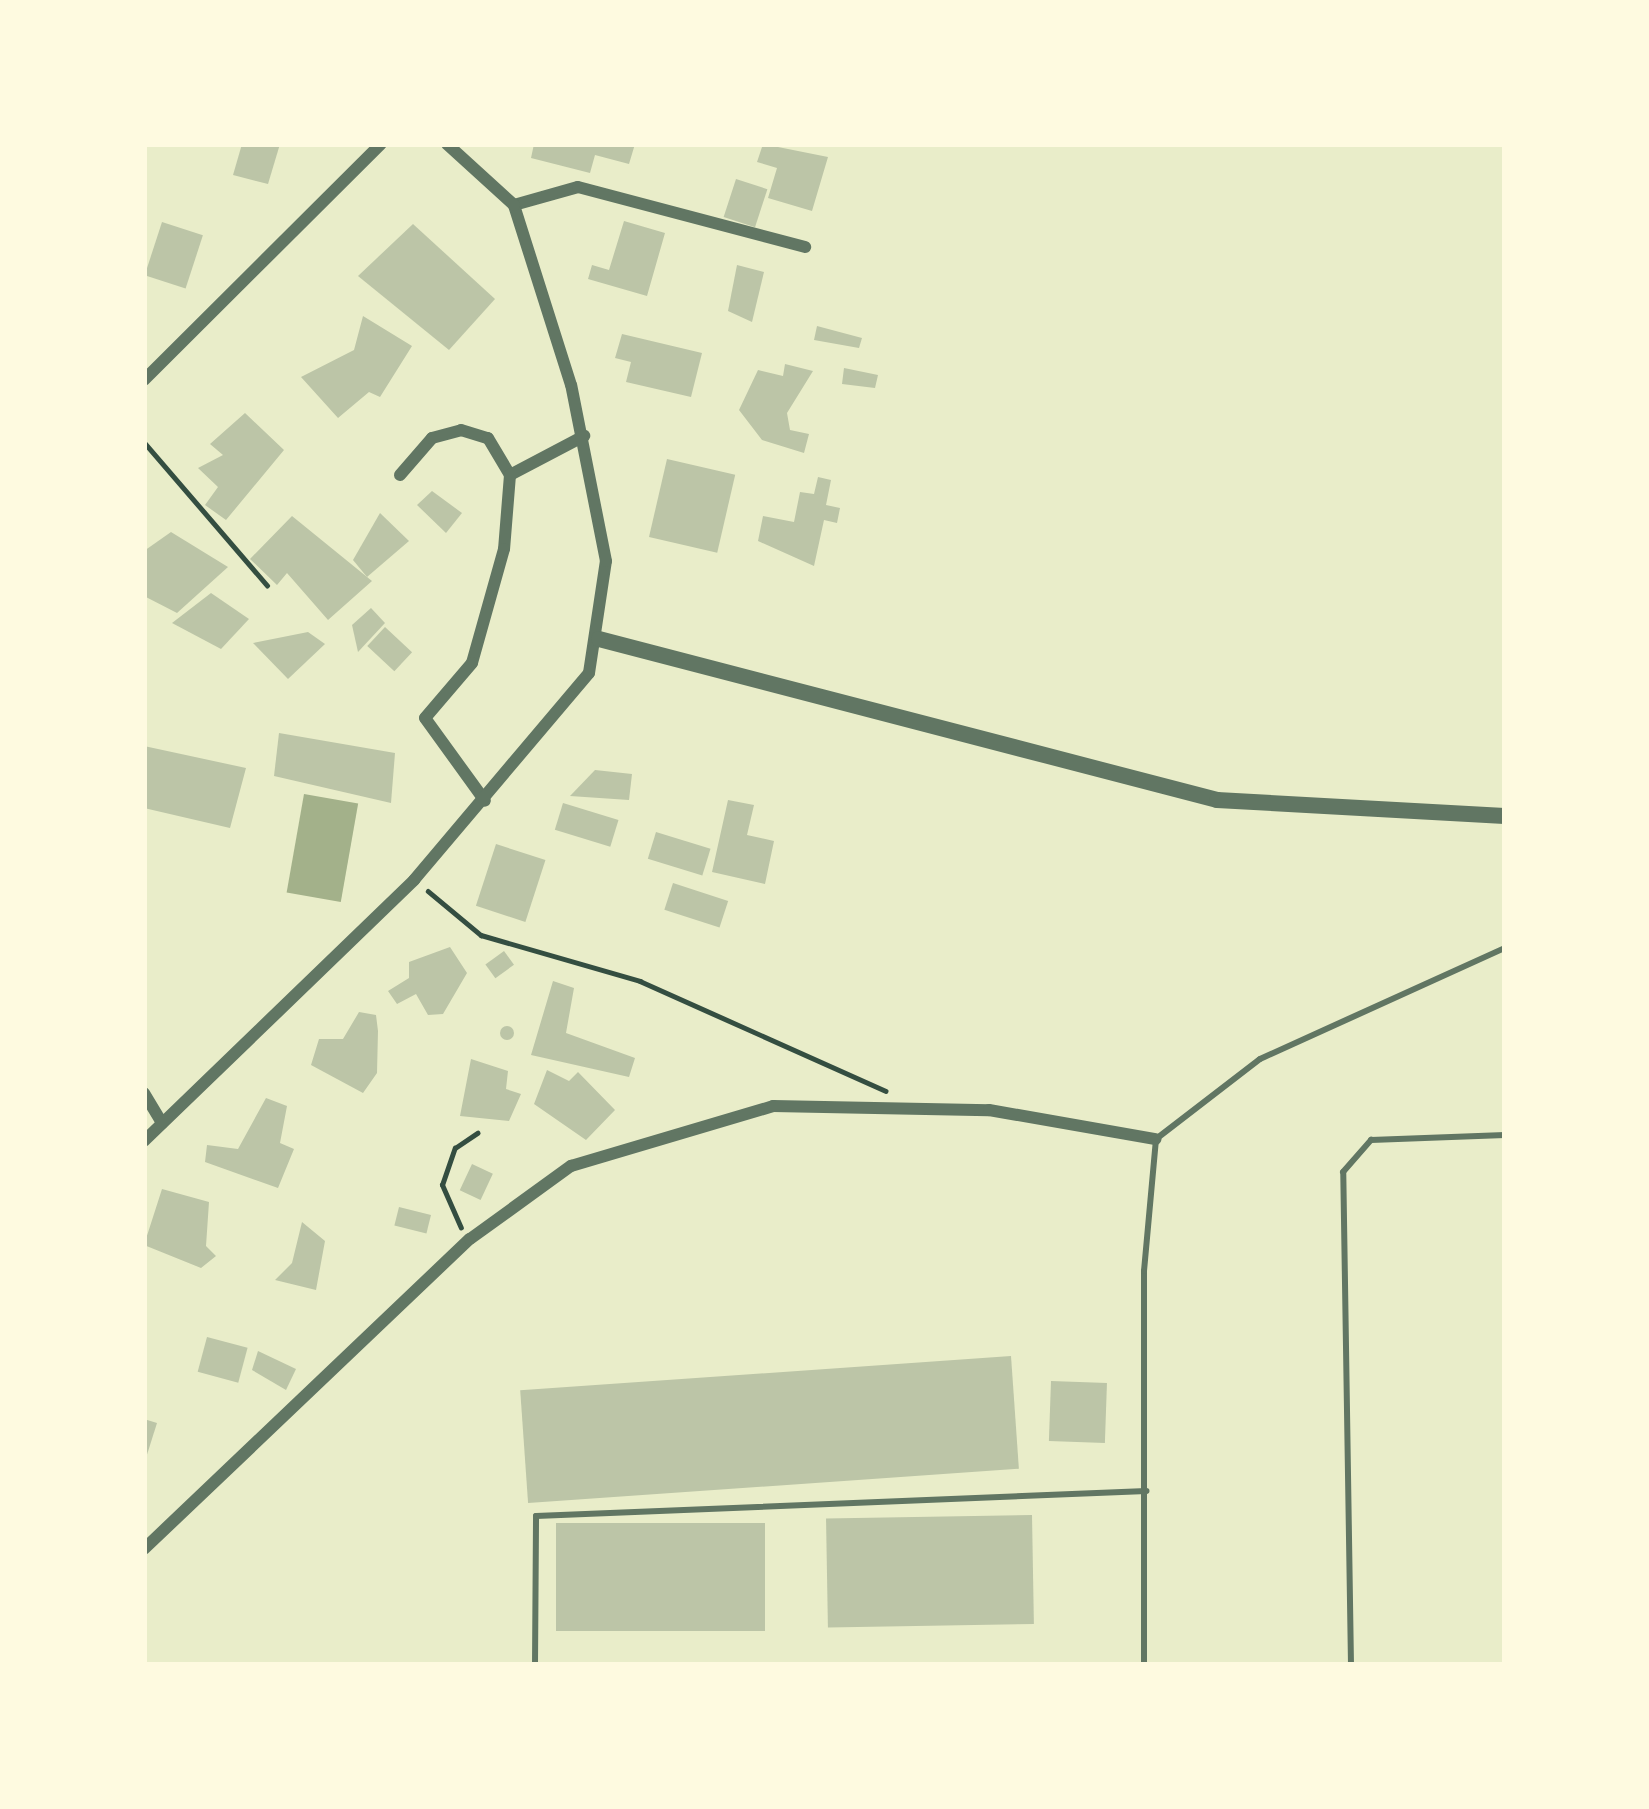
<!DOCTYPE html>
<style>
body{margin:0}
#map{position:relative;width:1649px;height:1809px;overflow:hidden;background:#e9edc9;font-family:Lato,sans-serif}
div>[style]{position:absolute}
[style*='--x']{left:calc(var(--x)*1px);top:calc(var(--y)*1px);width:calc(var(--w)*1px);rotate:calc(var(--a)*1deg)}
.water>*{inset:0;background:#a3b18a;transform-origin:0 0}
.building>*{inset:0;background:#bcc5a7;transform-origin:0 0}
.round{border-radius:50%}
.path>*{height:4.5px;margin:-2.25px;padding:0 2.25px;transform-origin:2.25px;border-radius:2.25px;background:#344e41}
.service>*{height:6px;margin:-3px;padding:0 3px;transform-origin:3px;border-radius:3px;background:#617663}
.minor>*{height:12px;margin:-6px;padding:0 6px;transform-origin:6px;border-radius:6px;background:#617663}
.tertiary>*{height:16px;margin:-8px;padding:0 8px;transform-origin:8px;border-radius:8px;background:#617663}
span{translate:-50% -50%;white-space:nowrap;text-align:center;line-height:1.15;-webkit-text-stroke:9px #fefae0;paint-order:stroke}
.frame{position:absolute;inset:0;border:147px solid #fefae0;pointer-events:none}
</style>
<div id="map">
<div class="water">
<div style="left:304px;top:794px;width:55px;height:100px;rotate:10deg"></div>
</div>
<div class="building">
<div style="clip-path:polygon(242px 144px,280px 144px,268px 184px,233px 175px)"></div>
<div style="clip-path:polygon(534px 144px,635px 144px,629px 164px,595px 155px,590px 173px,531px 158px)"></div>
<div style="clip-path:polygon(763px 144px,828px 157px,812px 211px,768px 198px,777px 168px,757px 162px)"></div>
<div style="left:736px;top:179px;width:33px;height:40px;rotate:18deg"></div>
<div style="clip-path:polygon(624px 221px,665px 233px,647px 296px,588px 279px,592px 265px,609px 270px)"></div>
<div style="left:162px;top:222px;width:43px;height:56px;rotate:18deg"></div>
<div style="clip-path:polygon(413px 224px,495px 299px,449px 350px,358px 276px)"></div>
<div style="clip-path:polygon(737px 265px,764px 272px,752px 322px,728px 311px)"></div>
<div style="clip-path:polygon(363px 316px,412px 346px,380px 397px,369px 392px,338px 418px,301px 377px,354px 350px)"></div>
<div style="clip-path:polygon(817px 326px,862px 338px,859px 348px,814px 340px)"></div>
<div style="clip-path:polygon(622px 334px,702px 353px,691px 397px,626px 382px,631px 362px,615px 358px)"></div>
<div style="clip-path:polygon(785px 364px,813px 371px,787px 413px,790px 430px,809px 434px,804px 453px,762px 440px,739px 410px,758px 370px,783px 376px)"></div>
<div style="clip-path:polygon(844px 368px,878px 375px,875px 388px,842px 384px)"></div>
<div style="clip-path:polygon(245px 413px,284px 450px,226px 520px,205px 505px,218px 487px,198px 468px,223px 455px,210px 444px)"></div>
<div style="left:667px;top:459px;width:70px;height:80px;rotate:13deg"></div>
<div style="clip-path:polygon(818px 477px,831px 480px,826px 505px,840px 508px,837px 523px,824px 520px,814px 566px,758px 541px,763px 516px,794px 522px,800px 492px,814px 494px)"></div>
<div style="clip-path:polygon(432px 491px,462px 513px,446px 533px,417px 505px)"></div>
<div style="clip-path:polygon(380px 513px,409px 541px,367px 577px,353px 560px)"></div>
<div style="clip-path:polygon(292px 516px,372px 581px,328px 620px,287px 573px,277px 585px,250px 559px)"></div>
<div style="clip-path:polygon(171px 532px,228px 567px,177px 613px,144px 596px,144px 551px)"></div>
<div style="clip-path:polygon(211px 593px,249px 619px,221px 649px,172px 623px)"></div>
<div style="clip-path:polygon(371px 608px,385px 623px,358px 652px,352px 625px)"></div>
<div style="left:385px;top:627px;width:37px;height:26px;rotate:43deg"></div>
<div style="clip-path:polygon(308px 632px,325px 644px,288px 679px,253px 643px)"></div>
<div style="clip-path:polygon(279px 733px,395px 753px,391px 803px,274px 776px)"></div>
<div style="clip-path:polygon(144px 746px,246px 768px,230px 828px,144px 808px)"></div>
<div style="clip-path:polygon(595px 770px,632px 774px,629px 800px,570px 796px)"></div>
<div style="clip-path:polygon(728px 800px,754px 805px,747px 835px,774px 841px,765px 884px,712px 872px)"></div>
<div style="left:563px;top:803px;width:58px;height:28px;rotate:17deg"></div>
<div style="left:656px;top:832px;width:57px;height:28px;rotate:17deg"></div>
<div style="left:496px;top:844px;width:52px;height:65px;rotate:18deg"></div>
<div style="left:673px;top:883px;width:58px;height:28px;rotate:18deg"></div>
<div style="clip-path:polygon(450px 947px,467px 973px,443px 1014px,428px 1015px,416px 994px,397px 1004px,388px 991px,409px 978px,409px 962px)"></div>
<div style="left:504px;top:951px;width:17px;height:23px;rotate:54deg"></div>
<div style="clip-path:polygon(553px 981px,574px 988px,566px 1033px,635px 1058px,629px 1077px,531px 1055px)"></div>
<div style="clip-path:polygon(359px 1012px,376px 1015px,378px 1031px,377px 1073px,363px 1093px,311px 1065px,319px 1039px,343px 1039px)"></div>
<div class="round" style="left:500px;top:1026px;width:14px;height:14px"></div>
<div style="clip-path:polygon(471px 1059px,508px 1071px,506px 1089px,521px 1094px,509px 1121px,460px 1116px)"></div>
<div style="clip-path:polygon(547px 1070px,569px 1081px,578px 1072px,615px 1110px,586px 1140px,534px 1104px)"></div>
<div style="clip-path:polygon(266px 1098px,287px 1106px,280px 1143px,294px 1149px,278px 1188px,205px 1162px,207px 1145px,238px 1149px)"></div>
<div style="left:472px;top:1164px;width:23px;height:29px;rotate:25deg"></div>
<div style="clip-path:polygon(162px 1189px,209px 1202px,206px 1246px,216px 1256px,201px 1268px,144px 1245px)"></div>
<div style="left:399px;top:1207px;width:33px;height:19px;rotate:14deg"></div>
<div style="clip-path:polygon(302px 1222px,325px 1241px,316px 1290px,275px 1280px,292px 1263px)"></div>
<div style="left:207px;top:1337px;width:42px;height:36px;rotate:15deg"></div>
<div style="clip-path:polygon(258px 1351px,296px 1369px,286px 1390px,252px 1370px)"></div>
<div style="left:1011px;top:1356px;width:113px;height:492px;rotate:86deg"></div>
<div style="left:1051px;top:1381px;width:56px;height:60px;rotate:2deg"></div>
<div style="clip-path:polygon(144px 1419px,157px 1423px,145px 1461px,144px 1461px)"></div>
<div style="left:1032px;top:1515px;width:109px;height:206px;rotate:89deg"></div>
<div style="left:556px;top:1523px;width:209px;height:108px"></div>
</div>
<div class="path">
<div style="--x:144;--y:442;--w:189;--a:49.3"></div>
<div style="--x:428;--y:891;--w:69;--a:39.7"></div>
<div style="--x:481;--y:935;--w:166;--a:16.1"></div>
<div style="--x:640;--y:981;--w:269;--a:24.1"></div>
<div style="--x:461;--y:1228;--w:47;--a:-113.8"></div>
<div style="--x:442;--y:1185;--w:39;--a:-71"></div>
<div style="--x:455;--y:1148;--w:27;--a:-34"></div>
</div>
<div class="service">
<div style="--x:535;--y:1665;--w:149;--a:-89.6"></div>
<div style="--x:536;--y:1516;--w:611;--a:-2.35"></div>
<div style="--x:1144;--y:1665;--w:394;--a:-90"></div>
<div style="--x:1144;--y:1271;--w:133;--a:-84.8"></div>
<div style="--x:1156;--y:1139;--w:131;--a:-37.6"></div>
<div style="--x:1260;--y:1059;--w:269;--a:-24.4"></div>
<div style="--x:1351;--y:1665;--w:493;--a:-90.9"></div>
<div style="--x:1343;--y:1172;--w:43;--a:-48.8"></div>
<div style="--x:1371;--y:1140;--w:134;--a:-2.1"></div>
</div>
<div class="minor">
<div style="--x:514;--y:205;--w:66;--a:-15.7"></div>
<div style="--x:578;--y:187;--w:235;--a:14.8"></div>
<div style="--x:144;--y:380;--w:334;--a:-44.9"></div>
<div style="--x:400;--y:475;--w:49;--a:-49.1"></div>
<div style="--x:432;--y:438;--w:30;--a:-15"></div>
<div style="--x:461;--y:430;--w:28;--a:17"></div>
<div style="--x:488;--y:438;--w:43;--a:59.3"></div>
<div style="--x:510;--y:475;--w:74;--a:94.6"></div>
<div style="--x:504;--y:549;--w:118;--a:105.7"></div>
<div style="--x:472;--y:663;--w:72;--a:130.5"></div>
<div style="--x:425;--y:718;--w:102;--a:54.1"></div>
<div style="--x:510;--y:475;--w:84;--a:-27.8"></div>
<div style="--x:144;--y:1093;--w:35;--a:59"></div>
<div style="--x:144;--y:1141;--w:376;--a:-44"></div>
<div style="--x:414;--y:880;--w:271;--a:-49.8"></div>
<div style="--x:589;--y:673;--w:113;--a:-81.4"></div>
<div style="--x:606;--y:561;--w:179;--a:-101.2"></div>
<div style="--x:571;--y:385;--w:189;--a:-107.6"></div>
<div style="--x:514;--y:205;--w:91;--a:-137.7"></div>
<div style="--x:144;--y:1549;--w:450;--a:-43.6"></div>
<div style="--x:470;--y:1239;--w:125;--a:-35.9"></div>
<div style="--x:571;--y:1166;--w:211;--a:-16.5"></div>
<div style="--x:773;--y:1106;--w:216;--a:1.1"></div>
<div style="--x:989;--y:1110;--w:169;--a:9.9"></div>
</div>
<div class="tertiary">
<div style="--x:599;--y:639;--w:639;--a:14.6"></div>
<div style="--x:1217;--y:800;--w:288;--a:3.2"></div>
</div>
<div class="frame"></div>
</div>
